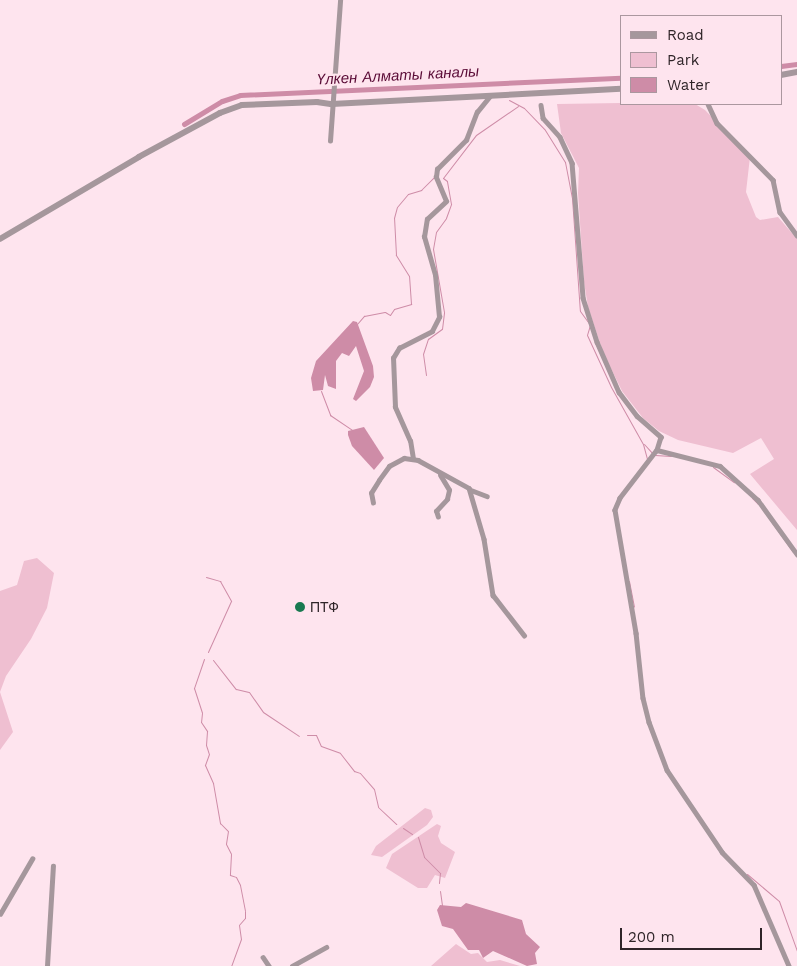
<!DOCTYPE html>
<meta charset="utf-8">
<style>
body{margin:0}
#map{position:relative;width:797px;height:966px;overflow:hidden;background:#fee4ee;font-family:"Work Sans",sans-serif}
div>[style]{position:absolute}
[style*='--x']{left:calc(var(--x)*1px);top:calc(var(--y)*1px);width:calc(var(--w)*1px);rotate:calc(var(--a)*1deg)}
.green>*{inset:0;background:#efbfd1}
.water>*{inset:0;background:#ce8ca7}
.stream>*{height:1px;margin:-0.5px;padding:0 0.5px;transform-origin:0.5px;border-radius:0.5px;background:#ce8ca7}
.canal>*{height:5px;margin:-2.5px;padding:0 2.5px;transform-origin:2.5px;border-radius:2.5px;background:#ce8ca7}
.minor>*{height:4.5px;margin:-2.25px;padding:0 2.25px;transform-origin:2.25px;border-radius:2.25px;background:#a5979c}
.tertiary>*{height:5.5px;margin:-2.75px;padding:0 2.75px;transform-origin:2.75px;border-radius:2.75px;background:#a5979c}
.dots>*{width:14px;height:14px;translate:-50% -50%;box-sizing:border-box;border:2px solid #fee4ee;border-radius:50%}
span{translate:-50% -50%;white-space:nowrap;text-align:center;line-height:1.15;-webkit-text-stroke:4px #fee4ee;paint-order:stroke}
.poi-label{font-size:14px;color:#2f2428}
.left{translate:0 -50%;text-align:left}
.water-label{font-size:15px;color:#5b0c37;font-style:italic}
.legend{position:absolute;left:620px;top:15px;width:162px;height:90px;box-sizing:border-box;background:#fee4ee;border:1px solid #ab979f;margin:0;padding:6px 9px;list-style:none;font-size:15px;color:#2f2428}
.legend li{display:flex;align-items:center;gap:10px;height:25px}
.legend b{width:25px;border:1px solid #ab979f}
.scale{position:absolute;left:620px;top:928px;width:142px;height:22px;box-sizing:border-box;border:2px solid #2f2428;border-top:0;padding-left:6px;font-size:15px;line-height:18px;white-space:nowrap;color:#2f2428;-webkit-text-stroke:4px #fee4ee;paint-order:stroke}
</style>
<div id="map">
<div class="green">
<div style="clip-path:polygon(621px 103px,695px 104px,705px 110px,750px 157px,746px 192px,756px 217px,760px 220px,778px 217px,797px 239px,797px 530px,750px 474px,774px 459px,761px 438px,733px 453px,678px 440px,659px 431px,643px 418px,622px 391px,603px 352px,588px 307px,584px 282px,578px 193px,579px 168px,561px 133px,557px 104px)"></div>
<div style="clip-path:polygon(37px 558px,54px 573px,47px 608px,31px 639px,6px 676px,0 692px,13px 732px,0 750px,0 591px,17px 585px,24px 561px)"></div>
<div style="clip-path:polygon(425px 808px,431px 810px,433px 817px,427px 825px,382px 857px,371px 855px,376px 846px)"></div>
<div style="clip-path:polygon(437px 824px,441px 826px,438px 836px,441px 843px,455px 852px,445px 878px,435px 875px,427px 888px,418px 888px,386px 868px,392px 854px)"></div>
<div style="clip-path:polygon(456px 944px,471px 954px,478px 953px,487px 962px,500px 960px,520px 966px,431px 966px)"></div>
</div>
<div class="water">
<div style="clip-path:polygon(353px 321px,357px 322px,373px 366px,374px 377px,370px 387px,356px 401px,353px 399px,364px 371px,356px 346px,349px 356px,342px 353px,336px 361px,336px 389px,328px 386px,325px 375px,323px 390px,313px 391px,311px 378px,316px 361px)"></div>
<div style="clip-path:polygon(364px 427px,384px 458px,374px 470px,352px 446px,348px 435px,348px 431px)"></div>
<div style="clip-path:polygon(466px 903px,522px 920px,526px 934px,540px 947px,535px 953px,537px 964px,527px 966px,493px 951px,483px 958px,479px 950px,468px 950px,453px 929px,442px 926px,437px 910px,440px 905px,461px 907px)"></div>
</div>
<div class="stream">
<div style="--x:509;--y:100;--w:17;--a:28"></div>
<div style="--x:524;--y:108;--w:30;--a:46"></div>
<div style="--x:545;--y:130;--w:38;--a:58"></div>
<div style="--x:565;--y:162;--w:37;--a:79"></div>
<div style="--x:572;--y:198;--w:113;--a:86"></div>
<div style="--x:580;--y:311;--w:17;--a:54"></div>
<div style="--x:590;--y:325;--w:10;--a:107"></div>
<div style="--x:587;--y:335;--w:57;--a:65.2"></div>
<div style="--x:611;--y:387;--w:65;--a:60.7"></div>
<div style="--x:643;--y:444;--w:16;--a:75"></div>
<div style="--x:357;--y:324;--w:11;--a:-49"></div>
<div style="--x:364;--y:316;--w:21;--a:-11"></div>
<div style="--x:385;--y:312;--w:6;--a:31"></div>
<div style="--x:390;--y:315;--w:7;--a:-56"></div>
<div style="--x:394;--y:309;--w:18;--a:-16"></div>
<div style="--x:411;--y:304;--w:28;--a:-94"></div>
<div style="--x:409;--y:276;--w:25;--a:-122"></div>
<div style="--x:396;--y:255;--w:37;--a:-93"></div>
<div style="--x:394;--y:218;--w:11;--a:-75"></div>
<div style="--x:397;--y:207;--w:17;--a:-50"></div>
<div style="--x:408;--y:194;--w:14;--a:-17"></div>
<div style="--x:421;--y:190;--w:18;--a:-45"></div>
<div style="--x:426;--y:375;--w:21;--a:-98"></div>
<div style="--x:423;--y:354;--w:16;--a:-72"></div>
<div style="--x:428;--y:339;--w:17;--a:-36"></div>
<div style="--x:442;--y:329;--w:17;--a:-83"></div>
<div style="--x:444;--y:312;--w:64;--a:-99.9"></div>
<div style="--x:433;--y:249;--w:17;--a:-80"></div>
<div style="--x:436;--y:232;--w:17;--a:-54"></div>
<div style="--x:446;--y:218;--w:15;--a:-70"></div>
<div style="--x:451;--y:204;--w:23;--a:-100"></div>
<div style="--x:447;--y:181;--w:5;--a:-143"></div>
<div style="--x:443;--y:178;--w:54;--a:-52.5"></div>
<div style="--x:476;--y:135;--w:51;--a:-34.6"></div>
<div style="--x:321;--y:391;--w:26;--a:69"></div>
<div style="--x:330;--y:415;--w:27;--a:34"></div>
<div style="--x:644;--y:444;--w:12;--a:48"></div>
<div style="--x:655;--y:455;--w:16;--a:4"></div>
<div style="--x:713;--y:467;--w:26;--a:36"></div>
<div style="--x:752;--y:498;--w:8;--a:45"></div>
<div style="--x:768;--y:517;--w:43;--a:54.5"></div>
<div style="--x:206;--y:577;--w:15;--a:16"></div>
<div style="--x:220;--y:581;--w:23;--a:61"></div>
<div style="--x:231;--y:601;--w:56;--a:114.3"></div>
<div style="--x:629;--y:581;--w:26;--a:79"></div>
<div style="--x:204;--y:659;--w:31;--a:109"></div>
<div style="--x:194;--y:688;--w:26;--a:72"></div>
<div style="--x:202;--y:713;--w:9;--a:96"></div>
<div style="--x:201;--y:722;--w:11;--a:56"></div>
<div style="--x:207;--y:731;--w:14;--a:94"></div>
<div style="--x:206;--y:745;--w:9;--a:72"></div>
<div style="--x:209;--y:754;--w:12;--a:110"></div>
<div style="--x:205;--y:765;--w:20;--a:66"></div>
<div style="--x:213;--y:783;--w:41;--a:80.1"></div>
<div style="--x:220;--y:823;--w:11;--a:45"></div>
<div style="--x:228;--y:831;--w:13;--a:99"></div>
<div style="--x:226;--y:844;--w:11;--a:63"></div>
<div style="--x:231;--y:854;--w:21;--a:93"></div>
<div style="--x:230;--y:875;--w:6;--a:18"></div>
<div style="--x:236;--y:877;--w:9;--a:63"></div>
<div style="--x:240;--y:885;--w:26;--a:79"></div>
<div style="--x:245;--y:911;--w:7;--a:90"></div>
<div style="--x:245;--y:918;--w:9;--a:131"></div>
<div style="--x:239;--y:925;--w:14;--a:82"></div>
<div style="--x:241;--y:939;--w:29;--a:110"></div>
<div style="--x:213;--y:660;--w:37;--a:52"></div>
<div style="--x:236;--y:689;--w:13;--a:13"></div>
<div style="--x:249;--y:692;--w:24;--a:55"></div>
<div style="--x:263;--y:712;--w:43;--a:33.7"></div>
<div style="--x:307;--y:735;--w:9;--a:0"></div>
<div style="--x:316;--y:735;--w:12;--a:66"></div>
<div style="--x:321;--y:746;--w:20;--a:20"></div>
<div style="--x:340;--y:753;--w:23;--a:52"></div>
<div style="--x:354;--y:771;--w:6;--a:18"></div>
<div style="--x:360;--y:773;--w:21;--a:49"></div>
<div style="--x:374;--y:789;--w:18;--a:77"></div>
<div style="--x:378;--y:807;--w:25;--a:43"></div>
<div style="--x:403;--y:828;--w:11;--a:34"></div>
<div style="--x:418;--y:837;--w:21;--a:73"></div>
<div style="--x:424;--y:857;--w:23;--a:45"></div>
<div style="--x:440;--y:873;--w:10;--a:96"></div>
<div style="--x:747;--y:874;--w:42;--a:40.2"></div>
<div style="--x:779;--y:901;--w:53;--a:70.2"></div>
<div style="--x:440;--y:891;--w:15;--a:82"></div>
</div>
<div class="canal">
<div style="--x:781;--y:66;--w:16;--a:-7"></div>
<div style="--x:184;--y:124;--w:44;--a:-31.2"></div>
<div style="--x:222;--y:101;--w:19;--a:-18"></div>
<div style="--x:240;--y:95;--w:381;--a:-2.6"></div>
</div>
<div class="minor">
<div style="--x:708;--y:104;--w:21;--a:65"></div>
<div style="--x:717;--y:123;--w:80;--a:45.5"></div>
<div style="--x:773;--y:180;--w:33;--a:78"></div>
<div style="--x:780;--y:212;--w:29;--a:54"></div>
<div style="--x:541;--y:105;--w:13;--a:81"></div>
<div style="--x:543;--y:118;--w:25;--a:48"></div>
<div style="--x:560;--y:137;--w:29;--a:65"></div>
<div style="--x:572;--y:163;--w:135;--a:85.3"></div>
<div style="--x:583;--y:298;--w:46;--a:72.3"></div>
<div style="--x:597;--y:342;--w:55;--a:66.3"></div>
<div style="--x:619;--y:392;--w:30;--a:53"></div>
<div style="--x:637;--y:416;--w:32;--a:41"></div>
<div style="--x:661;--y:437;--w:14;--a:107"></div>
<div style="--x:657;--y:450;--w:61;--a:127.6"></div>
<div style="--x:620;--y:498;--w:13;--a:113"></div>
<div style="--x:615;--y:510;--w:125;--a:80.3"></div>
<div style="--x:636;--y:633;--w:65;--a:83.9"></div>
<div style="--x:643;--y:698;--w:25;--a:76"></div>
<div style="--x:649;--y:722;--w:51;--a:69.4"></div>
<div style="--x:667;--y:770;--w:99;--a:56.1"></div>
<div style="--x:722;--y:852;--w:46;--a:45.9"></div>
<div style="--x:754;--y:885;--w:88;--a:66.6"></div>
<div style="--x:330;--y:141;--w:141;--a:-85.9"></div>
<div style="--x:657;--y:450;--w:65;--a:14.3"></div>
<div style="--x:720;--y:466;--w:51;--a:41.8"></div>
<div style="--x:758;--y:500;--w:67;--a:54.2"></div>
<div style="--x:413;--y:459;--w:18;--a:-99"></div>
<div style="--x:410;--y:441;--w:37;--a:-114"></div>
<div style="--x:395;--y:407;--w:49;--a:-92.3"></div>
<div style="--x:393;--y:358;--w:12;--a:-59"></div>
<div style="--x:399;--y:348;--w:37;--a:-27"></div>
<div style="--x:432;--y:331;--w:16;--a:-63"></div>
<div style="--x:439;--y:317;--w:42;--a:-95.4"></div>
<div style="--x:435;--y:275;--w:40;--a:-106"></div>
<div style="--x:424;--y:237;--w:18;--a:-81"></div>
<div style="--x:427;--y:219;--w:26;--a:-43"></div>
<div style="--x:446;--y:201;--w:26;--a:-113"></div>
<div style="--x:436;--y:177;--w:8;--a:-83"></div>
<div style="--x:437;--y:169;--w:41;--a:-45"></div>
<div style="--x:466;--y:140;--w:30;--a:-69"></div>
<div style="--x:477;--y:112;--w:21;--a:-51"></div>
<div style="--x:471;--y:490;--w:17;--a:21"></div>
<div style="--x:373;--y:503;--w:10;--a:-101"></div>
<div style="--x:371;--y:493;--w:15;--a:-58"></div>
<div style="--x:379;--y:480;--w:17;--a:-54"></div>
<div style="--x:389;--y:466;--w:17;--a:-28"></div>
<div style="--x:404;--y:458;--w:14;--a:8"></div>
<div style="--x:418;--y:460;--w:58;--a:28.8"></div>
<div style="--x:469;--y:488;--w:53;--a:73.6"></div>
<div style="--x:484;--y:539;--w:57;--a:80.9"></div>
<div style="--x:493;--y:595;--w:51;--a:52.2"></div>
<div style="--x:438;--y:517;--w:6;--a:-108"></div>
<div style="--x:436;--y:511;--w:16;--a:-47"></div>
<div style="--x:447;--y:499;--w:9;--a:-77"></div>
<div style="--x:449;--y:490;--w:17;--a:-121"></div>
<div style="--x:0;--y:914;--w:64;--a:-59.8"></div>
<div style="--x:263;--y:957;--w:11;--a:56"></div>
<div style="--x:47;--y:966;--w:100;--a:-86.6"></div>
<div style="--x:292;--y:966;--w:39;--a:-29"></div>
</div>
<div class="tertiary">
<div style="--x:781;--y:75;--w:16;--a:-11"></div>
<div style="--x:0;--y:239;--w:161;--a:-30.5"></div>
<div style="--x:139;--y:157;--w:92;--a:-28.5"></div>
<div style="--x:220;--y:113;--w:23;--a:-20"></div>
<div style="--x:242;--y:105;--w:75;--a:-2.3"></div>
<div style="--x:317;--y:102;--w:15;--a:8"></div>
<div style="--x:332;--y:104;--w:289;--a:-3"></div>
</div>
<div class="dots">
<div style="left:300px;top:607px;background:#197950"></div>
</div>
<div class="poi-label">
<span class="left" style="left:310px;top:607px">ПТФ</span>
</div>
<div class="water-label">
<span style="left:398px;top:76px;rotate:-3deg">Үлкен Алматы каналы</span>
</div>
<ul class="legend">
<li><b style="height:6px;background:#a5979c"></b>Road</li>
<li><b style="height:14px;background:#efbfd1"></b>Park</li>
<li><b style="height:14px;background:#ce8ca7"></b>Water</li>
</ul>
<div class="scale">200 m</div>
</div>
